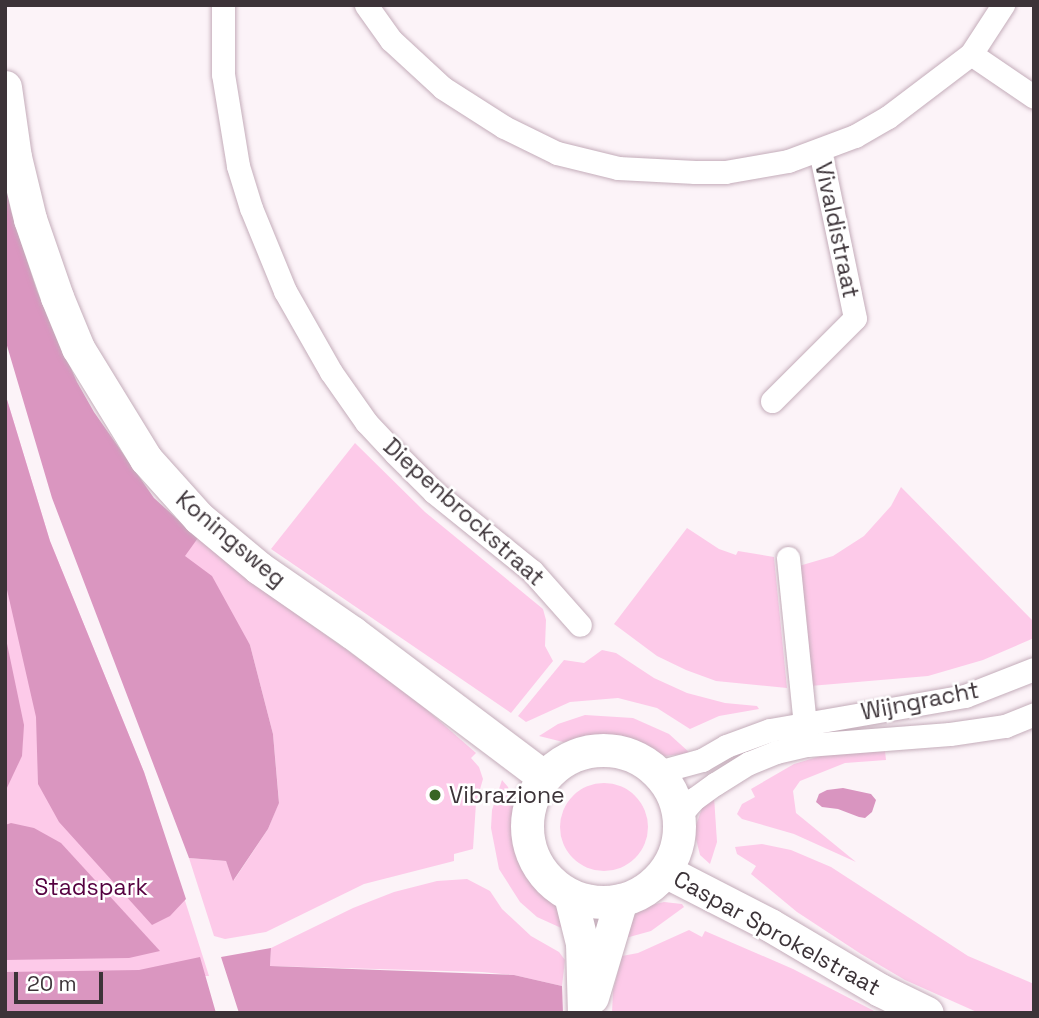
<!DOCTYPE html>
<style>
body{margin:0}
#map{position:relative;width:1039px;height:1018px;overflow:hidden;background:#fcf3f8;font-family:"Space Grotesk",sans-serif}
div>[style]{position:absolute}
[style*='--x']{left:calc(var(--x)*1px);top:calc(var(--y)*1px);width:calc(var(--w)*1px);rotate:calc(var(--a)*1deg)}
.green>*{inset:0;background:#fdcae9}
.round{border-radius:50%}
.forest>*{inset:0;background:#da96c0}
.water>*{inset:0;background:#d995c0}
.roads{filter:drop-shadow(0 0 2px #c4adba) drop-shadow(0 0 2px #c4adba)}
.street>*{height:23px;margin:-11.5px;padding:0 11.5px;transform-origin:11.5px;border-radius:11.5px;background:#fff}
.secondary>*{height:33px;margin:-16.5px;padding:0 16.5px;transform-origin:16.5px;border-radius:16.5px;background:#fff}
.secondary>.ring{margin:-16.5px;padding:0;box-sizing:content-box;background:none;border:33px solid #fff;border-radius:50%}
.dots>*{width:19px;height:19px;translate:-50% -50%;box-sizing:border-box;border:4px solid #fff;border-radius:50%}
span{translate:-50% -50%;white-space:nowrap;text-align:center;line-height:1.15;-webkit-text-stroke:5px #fff;paint-order:stroke}
.street-label{font-size:23px;color:#3c3338}
.poi-label{font-size:23px;color:#3c3338}
.left{translate:0 -50%;text-align:left}
.park-label{font-size:23px;color:#550140}
.frame{position:absolute;inset:0;border:7px solid #3c3338;pointer-events:none}
.scale{position:absolute;left:14px;top:972px;width:89px;height:32px;box-sizing:border-box;border:4px solid #3c3338;border-top:0;padding-left:9px;font-size:21px;line-height:24px;white-space:nowrap;color:#3c3338;-webkit-text-stroke:5px #fff;paint-order:stroke}
</style>
<div id="map">
<div class="green">
<div style="clip-path:polygon(5px 393px,50px 541px,144px 772px,209px 976px,5px 976px)"></div>
<div style="clip-path:polygon(355px 443px,425px 512px,543px 609px,546px 620px,545px 646px,553px 661px,511px 713px,271px 549px)"></div>
<div style="clip-path:polygon(901px 487px,1034px 622px,1034px 638px,983px 660px,928px 676px,810px 686px,799px 566px,833px 556px,864px 536px,891px 506px)"></div>
<div style="clip-path:polygon(687px 528px,719px 549px,736px 555px,738px 551px,774px 557px,787px 688px,716px 681px,686px 670px,657px 656px,614px 624px)"></div>
<div style="clip-path:polygon(198px 538px,278px 601px,410px 695px,476px 753px,471px 758px,479px 767px,483px 779px,476px 803px,473px 849px,454px 854px,454px 861px,364px 884px,266px 932px,225px 939px,214px 936px,189px 858px,226px 861px,234px 880px,268px 829px,279px 802px,273px 734px,250px 645px,184px 556px)"></div>
<div style="clip-path:polygon(602px 650px,616px 653px,654px 678px,687px 693px,725px 703px,757px 706px,759px 709px,719px 716px,690px 729px,657px 708px,618px 698px,570px 702px,526px 722px,518px 716px,564px 660px,584px 663px)"></div>
<div style="clip-path:polygon(585px 715px,633px 718px,669px 734px,690px 753px,665px 756px,616px 738px,563px 742px,539px 736px,558px 724px)"></div>
<div style="clip-path:polygon(885px 751px,886px 760px,845px 763px,800px 781px,793px 791px,796px 813px,856px 862px,794px 834px,742px 819px,737px 814px,742px 804px,755px 797px,751px 789px,794px 764px,824px 755px)"></div>
<div style="clip-path:polygon(502px 780px,508px 787px,514px 804px,515px 839px,522px 865px,534px 885px,556px 906px,570px 932px,537px 917px,520px 902px,499px 869px,491px 828px,492px 810px)"></div>
<div class="round" style="left:560px;top:783px;width:88px;height:88px"></div>
<div style="clip-path:polygon(714px 797px,717px 842px,710px 864px,700px 855px,694px 831px,702px 808px)"></div>
<div style="clip-path:polygon(762px 844px,791px 850px,831px 867px,968px 956px,1034px 984px,1034px 1013px,979px 1013px,905px 980px,861px 954px,797px 912px,751px 874px,756px 866px,737px 854px,735px 847px)"></div>
<div style="clip-path:polygon(467px 879px,490px 891px,502px 909px,531px 936px,559px 952px,565px 960px,562px 986px,514px 975px,482px 972px,270px 966px,271px 948px,353px 908px,394px 892px,437px 881px)"></div>
<div style="clip-path:polygon(664px 902px,682px 904px,684px 907px,651px 931px,622px 939px,633px 916px,647px 906px)"></div>
<div style="clip-path:polygon(689px 930px,702px 937px,705px 931px,793px 969px,878px 1013px,612px 1013px,613px 991px,622px 956px,638px 953px)"></div>
</div>
<div class="forest">
<div style="clip-path:polygon(5px 179px,11px 211px,37px 291px,77px 382px,94px 412px,154px 498px,198px 538px,185px 556px,212px 576px,250px 645px,273px 734px,279px 803px,268px 829px,233px 881px,226px 861px,189px 858px,52px 498px,5px 339px)"></div>
<div style="clip-path:polygon(5px 393px,50px 541px,144px 772px,186px 899px,170px 916px,152px 925px,59px 822px,38px 784px,36px 717px,5px 581px)"></div>
<div style="clip-path:polygon(5px 634px,24px 725px,22px 756px,5px 792px)"></div>
<div style="clip-path:polygon(11px 823px,34px 828px,61px 843px,160px 951px,129px 958px,5px 960px,5px 825px)"></div>
<div style="clip-path:polygon(271px 948px,270px 966px,514px 975px,562px 986px,563px 1013px,239px 1013px,221px 957px)"></div>
<div style="clip-path:polygon(200px 957px,216px 1013px,5px 1013px,5px 972px,139px 970px)"></div>
</div>
<div class="water">
<div style="clip-path:polygon(843px 788px,871px 794px,876px 800px,872px 812px,865px 818px,859px 817px,838px 809px,822px 807px,816px 802px,819px 794px,827px 790px)"></div>
</div>
<div class="roads">
<div class="street">
<div style="--x:223;--y:5;--w:69;--a:90"></div>
<div style="--x:223;--y:74;--w:93;--a:80.7"></div>
<div style="--x:238;--y:166;--w:44;--a:72.8"></div>
<div style="--x:251;--y:208;--w:90;--a:67.7"></div>
<div style="--x:285;--y:291;--w:93;--a:60.4"></div>
<div style="--x:331;--y:372;--w:61;--a:55"></div>
<div style="--x:366;--y:422;--w:42;--a:46.9"></div>
<div style="--x:395;--y:453;--w:55;--a:45"></div>
<div style="--x:434;--y:492;--w:126;--a:38.9"></div>
<div style="--x:532;--y:571;--w:72;--a:48.4"></div>
<div style="--x:366;--y:5;--w:43;--a:54.5"></div>
<div style="--x:391;--y:40;--w:71;--a:42.7"></div>
<div style="--x:443;--y:88;--w:72;--a:32.6"></div>
<div style="--x:504;--y:127;--w:59;--a:26.1"></div>
<div style="--x:557;--y:153;--w:63;--a:13.8"></div>
<div style="--x:618;--y:168;--w:77;--a:3"></div>
<div style="--x:695;--y:172;--w:30;--a:0"></div>
<div style="--x:725;--y:172;--w:64;--a:-9.9"></div>
<div style="--x:788;--y:161;--w:72;--a:-20.5"></div>
<div style="--x:855;--y:136;--w:38;--a:-30"></div>
<div style="--x:888;--y:117;--w:104;--a:-37.2"></div>
<div style="--x:971;--y:54;--w:59;--a:-56.9"></div>
<div style="--x:971;--y:54;--w:76;--a:34.3"></div>
<div style="--x:772;--y:401;--w:117;--a:-45"></div>
<div style="--x:855;--y:318;--w:171;--a:-101.8"></div>
<div style="--x:788;--y:558;--w:178;--a:84.2"></div>
<div style="--x:658;--y:772;--w:46;--a:-15.3"></div>
<div style="--x:702;--y:760;--w:28;--a:-30"></div>
<div style="--x:726;--y:746;--w:47;--a:-20"></div>
<div style="--x:770;--y:730;--w:198;--a:-9.9"></div>
<div style="--x:965;--y:696;--w:74;--a:-21.4"></div>
<div style="--x:679;--y:816;--w:23;--a:-49"></div>
<div style="--x:694;--y:799;--w:26;--a:-36"></div>
<div style="--x:715;--y:784;--w:40;--a:-32"></div>
<div style="--x:749;--y:763;--w:29;--a:-22"></div>
<div style="--x:776;--y:752;--w:32;--a:-13"></div>
<div style="--x:807;--y:745;--w:143;--a:-4.4"></div>
<div style="--x:950;--y:734;--w:56;--a:-8.3"></div>
<div style="--x:1005;--y:726;--w:31;--a:-22"></div>
</div>
<div class="secondary">
<div style="--x:5;--y:87;--w:71;--a:81.9"></div>
<div style="--x:15;--y:157;--w:64;--a:76.4"></div>
<div style="--x:30;--y:219;--w:83;--a:70.9"></div>
<div style="--x:57;--y:297;--w:55;--a:67.6"></div>
<div style="--x:78;--y:348;--w:130;--a:58.5"></div>
<div style="--x:146;--y:459;--w:79;--a:48.1"></div>
<div style="--x:199;--y:518;--w:78;--a:39.8"></div>
<div style="--x:259;--y:568;--w:114;--a:34.7"></div>
<div style="--x:353;--y:633;--w:239;--a:37"></div>
<div class="ring" style="left:527px;top:750px;width:119px;height:119px"></div>
<div style="--x:665;--y:871;--w:118;--a:27.2"></div>
<div style="--x:770;--y:925;--w:128;--a:30.6"></div>
<div style="--x:880;--y:990;--w:52;--a:26.1"></div>
<div style="--x:570;--y:895;--w:49;--a:76"></div>
<div style="--x:582;--y:943;--w:70;--a:88.4"></div>
<div style="--x:592;--y:997;--w:101;--a:-73.4"></div>
</div>
</div>
<div class="dots">
<div style="left:435px;top:795px;background:#386524"></div>
</div>
<div class="street-label">
<span style="left:837px;top:230px;rotate:78deg">Vivaldistraat</span>
<span style="left:464px;top:512px;rotate:42deg">Diepenbrockstraat</span>
<span style="left:231px;top:539px;rotate:40deg">Koningsweg</span>
<span style="left:920px;top:701px;rotate:-11deg">Wijngracht</span>
<span style="left:777px;top:933px;rotate:29deg">Caspar Sprokelstraat</span>
</div>
<div class="poi-label">
<span class="left" style="left:449px;top:795px">Vibrazione</span>
</div>
<div class="park-label">
<span style="left:91px;top:887px">Stadspark</span>
</div>
<div class="frame"></div>
<div class="scale">20 m</div>
</div>
